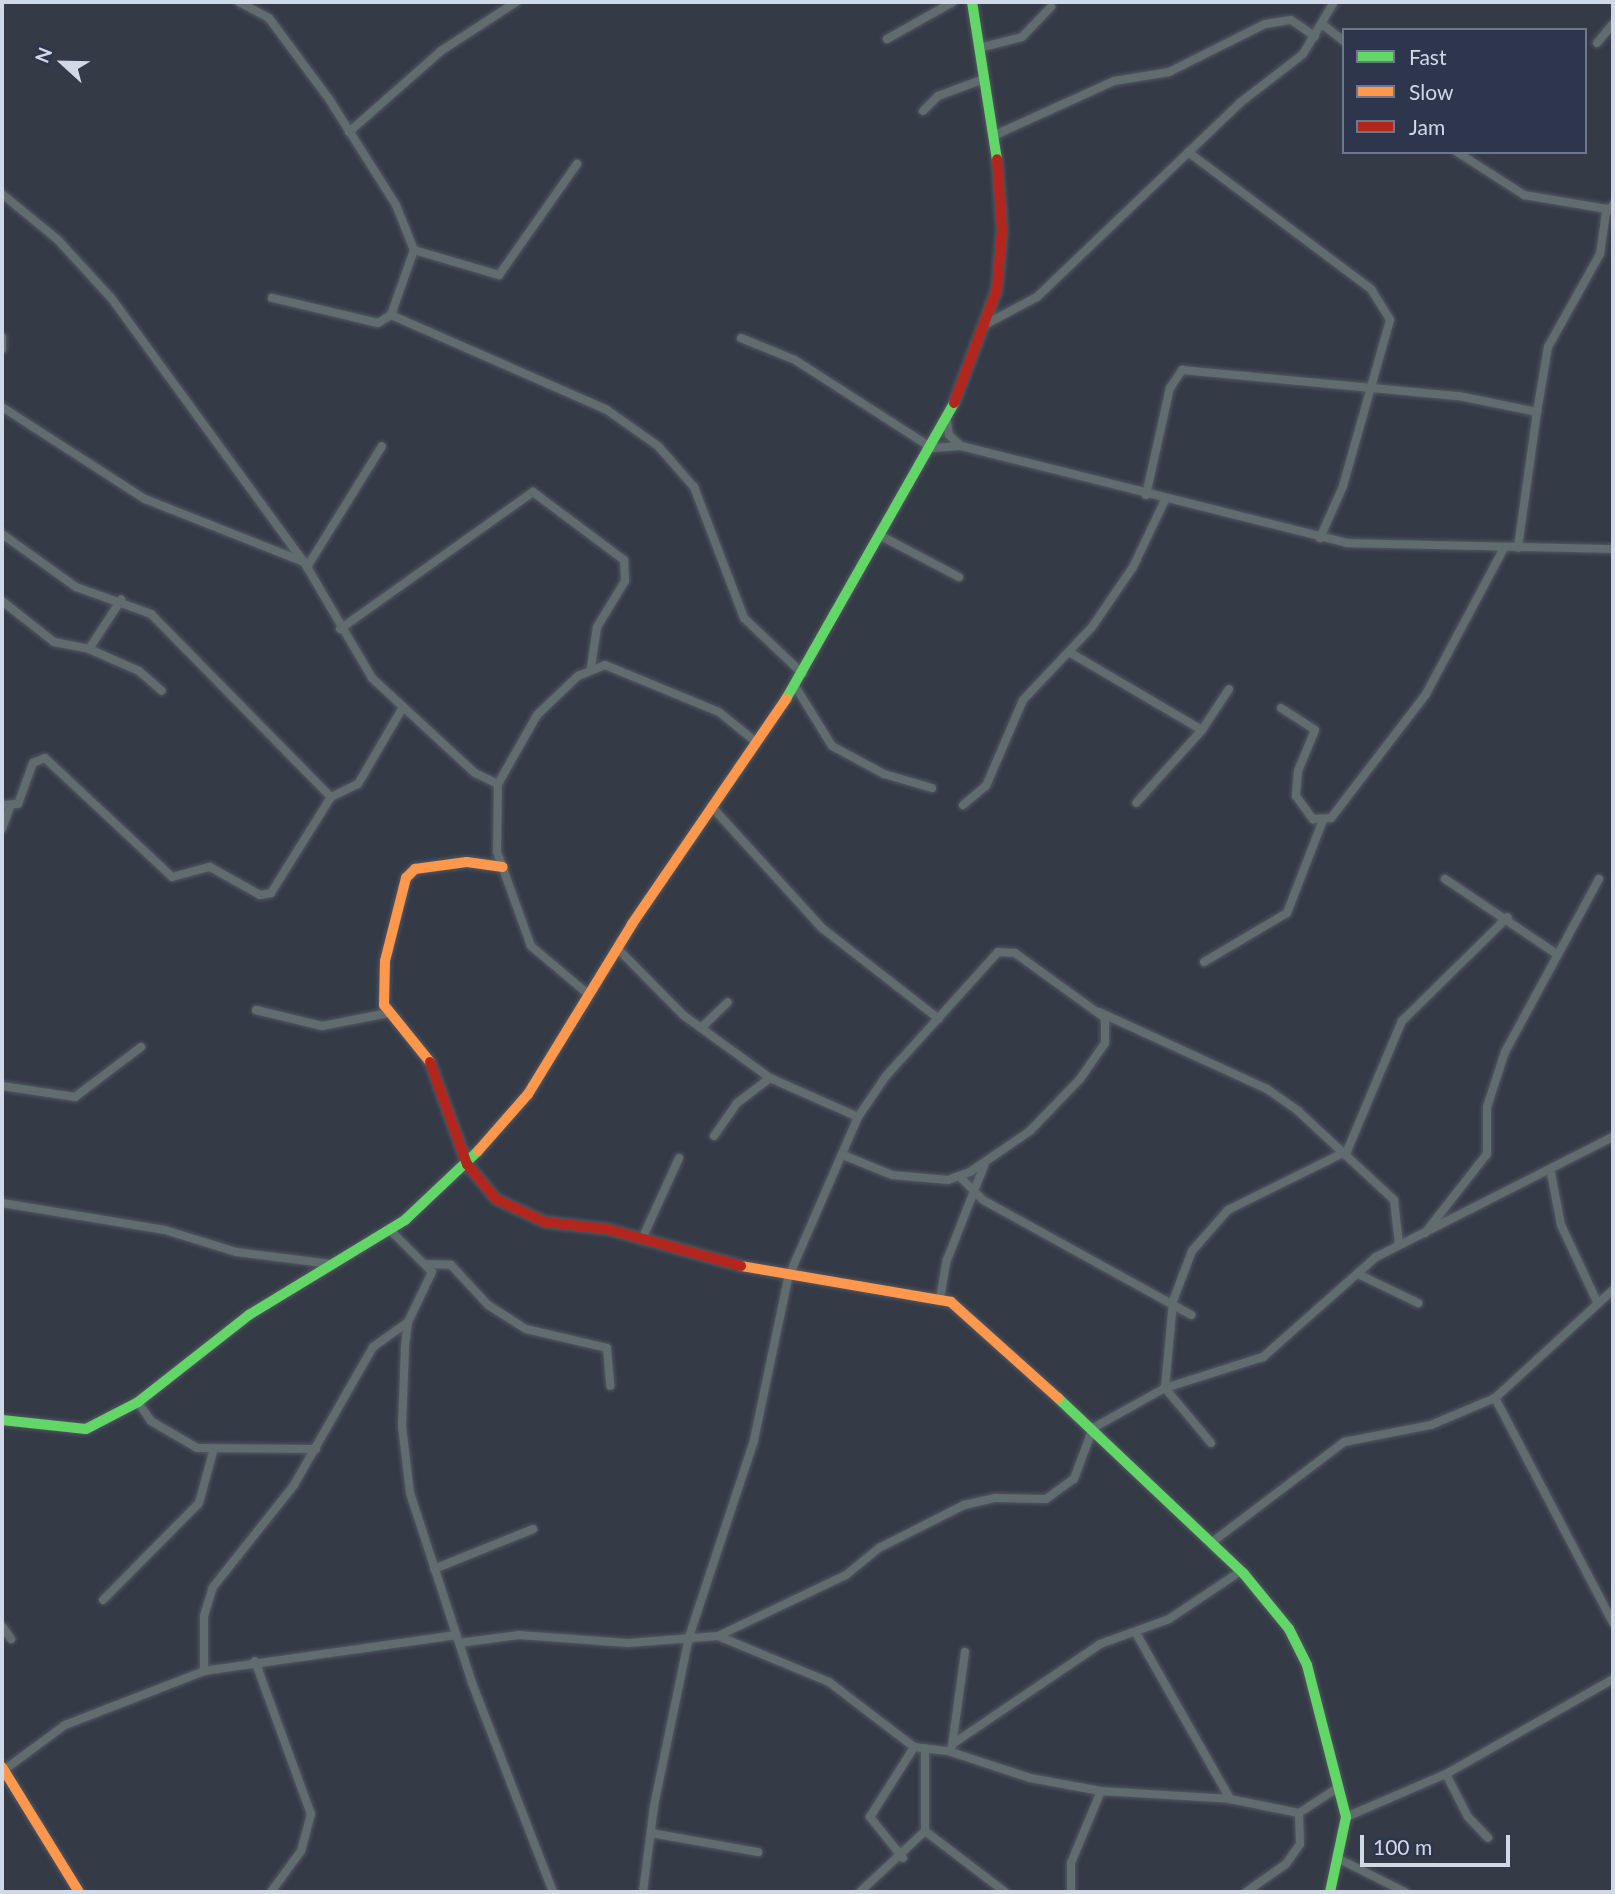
<!DOCTYPE html>
<style>
body{margin:0}
#map{position:relative;width:1615px;height:1894px;overflow:hidden;background:#343a46;font-family:Lato,sans-serif}
div>[style]{position:absolute}
[style*='--x']{left:calc(var(--x)*1px);top:calc(var(--y)*1px);width:calc(var(--w)*1px);rotate:calc(var(--a)*1deg)}
.roads{filter:drop-shadow(0 0 2px #525761) drop-shadow(0 0 2px #525761)}
.street>*{height:8px;margin:-4px;padding:0 4px;transform-origin:4px;border-radius:4px;background:#616c6f}
.fast>*{height:10px;margin:-5px;padding:0 5px;transform-origin:5px;border-radius:5px;background:#63d668}
.slow>*{height:10px;margin:-5px;padding:0 5px;transform-origin:5px;border-radius:5px;background:#ff974d}
.jam>*{height:10px;margin:-5px;padding:0 5px;transform-origin:5px;border-radius:5px;background:#b3261e}
span{translate:-50% -50%;white-space:nowrap;text-align:center;line-height:1.15;-webkit-text-stroke:5px #2d364d;paint-order:stroke}
.frame{position:absolute;inset:0;border:4px solid #d1d8e6;pointer-events:none}
.legend{position:absolute;left:1342px;top:28px;width:245px;height:126px;box-sizing:border-box;background:#2d364d;border:2px solid #6f778a;margin:0;padding:9px 12px;list-style:none;font-size:21px;color:#d1d8e6}
.legend li{display:flex;align-items:center;gap:14px;height:35px}
.legend b{width:35px;border:2px solid #6f778a}
.north{position:absolute;left:28px;top:28px;width:70px;height:70px;-webkit-text-stroke:5px #2d364d;paint-order:stroke;rotate:292deg;font-size:19px;font-weight:700;line-height:28px;text-align:center;color:#d1d8e6}
.north::after{content:'';display:block;margin:auto;width:24px;height:32px;background:#d1d8e6;clip-path:polygon(50% 0,100% 100%,50% 72%,0 100%)}
.scale{position:absolute;left:1360px;top:1835px;width:150px;height:32px;box-sizing:border-box;border:4px solid #d1d8e6;border-top:0;padding-left:9px;font-size:21px;line-height:24px;white-space:nowrap;color:#d1d8e6;-webkit-text-stroke:5px #2d364d;paint-order:stroke}
</style>
<div id="map">
<div class="roads">
<div class="street">
<div style="--x:239;--y:2;--w:34;--a:28"></div>
<div style="--x:269;--y:18;--w:101;--a:53.5"></div>
<div style="--x:329;--y:99;--w:125;--a:57.7"></div>
<div style="--x:396;--y:205;--w:48;--a:68.2"></div>
<div style="--x:414;--y:250;--w:69;--a:109.5"></div>
<div style="--x:391;--y:315;--w:15;--a:148"></div>
<div style="--x:378;--y:323;--w:109;--a:-166.7"></div>
<div style="--x:1322;--y:24;--w:28;--a:38"></div>
<div style="--x:887;--y:39;--w:76;--a:-29.3"></div>
<div style="--x:1597;--y:43;--w:25;--a:-50"></div>
<div style="--x:979;--y:48;--w:44;--a:-14.3"></div>
<div style="--x:1022;--y:37;--w:42;--a:-46"></div>
<div style="--x:923;--y:111;--w:21;--a:-45"></div>
<div style="--x:938;--y:96;--w:49;--a:-20.3"></div>
<div style="--x:349;--y:132;--w:123;--a:-41.4"></div>
<div style="--x:441;--y:51;--w:90;--a:-33.2"></div>
<div style="--x:995;--y:135;--w:131;--a:-24.4"></div>
<div style="--x:1114;--y:81;--w:56;--a:-9.3"></div>
<div style="--x:1169;--y:72;--w:107;--a:-26.6"></div>
<div style="--x:1265;--y:24;--w:26;--a:-9"></div>
<div style="--x:1291;--y:20;--w:29;--a:34"></div>
<div style="--x:1188;--y:152;--w:229;--a:36.8"></div>
<div style="--x:1371;--y:289;--w:36;--a:58"></div>
<div style="--x:1390;--y:320;--w:173;--a:105.8"></div>
<div style="--x:1343;--y:486;--w:57;--a:113.9"></div>
<div style="--x:1457;--y:152;--w:80;--a:32.7"></div>
<div style="--x:1524;--y:195;--w:84;--a:9.6"></div>
<div style="--x:2;--y:194;--w:72;--a:39.4"></div>
<div style="--x:58;--y:240;--w:80;--a:47.5"></div>
<div style="--x:112;--y:299;--w:326;--a:53.9"></div>
<div style="--x:304;--y:562;--w:134;--a:59.6"></div>
<div style="--x:372;--y:678;--w:140;--a:42.7"></div>
<div style="--x:475;--y:773;--w:25;--a:26"></div>
<div style="--x:414;--y:250;--w:89;--a:16.4"></div>
<div style="--x:499;--y:275;--w:136;--a:-54.9"></div>
<div style="--x:391;--y:315;--w:236;--a:23.7"></div>
<div style="--x:607;--y:410;--w:62;--a:35.2"></div>
<div style="--x:658;--y:446;--w:55;--a:48.7"></div>
<div style="--x:694;--y:487;--w:140;--a:69.1"></div>
<div style="--x:744;--y:618;--w:81;--a:43.5"></div>
<div style="--x:988;--y:323;--w:55;--a:-28"></div>
<div style="--x:1037;--y:297;--w:282;--a:-43.7"></div>
<div style="--x:1241;--y:102;--w:78;--a:-37.7"></div>
<div style="--x:1303;--y:54;--w:61;--a:-59.2"></div>
<div style="--x:2;--y:337;--w:12;--a:90"></div>
<div style="--x:741;--y:338;--w:58;--a:22.2"></div>
<div style="--x:795;--y:360;--w:163;--a:32.7"></div>
<div style="--x:932;--y:448;--w:29;--a:-4"></div>
<div style="--x:961;--y:446;--w:398;--a:14.1"></div>
<div style="--x:1347;--y:543;--w:266;--a:1.3"></div>
<div style="--x:2;--y:407;--w:170;--a:32.8"></div>
<div style="--x:145;--y:499;--w:171;--a:21.6"></div>
<div style="--x:1537;--y:412;--w:66;--a:-80.4"></div>
<div style="--x:1548;--y:347;--w:107;--a:-60.8"></div>
<div style="--x:1600;--y:254;--w:41;--a:-81.7"></div>
<div style="--x:1606;--y:213;--w:11;--a:-49"></div>
<div style="--x:947;--y:421;--w:14;--a:82"></div>
<div style="--x:949;--y:435;--w:16;--a:43"></div>
<div style="--x:1146;--y:495;--w:110;--a:-77.4"></div>
<div style="--x:1170;--y:388;--w:22;--a:-56"></div>
<div style="--x:1182;--y:370;--w:278;--a:5.4"></div>
<div style="--x:1459;--y:396;--w:80;--a:11.6"></div>
<div style="--x:1537;--y:412;--w:137;--a:98"></div>
<div style="--x:2;--y:534;--w:91;--a:35.6"></div>
<div style="--x:76;--y:587;--w:80;--a:19.8"></div>
<div style="--x:151;--y:614;--w:257;--a:45.5"></div>
<div style="--x:331;--y:797;--w:30;--a:-26"></div>
<div style="--x:358;--y:784;--w:89;--a:-59.7"></div>
<div style="--x:883;--y:537;--w:86;--a:27.8"></div>
<div style="--x:307;--y:567;--w:142;--a:-58.2"></div>
<div style="--x:2;--y:601;--w:66;--a:38.3"></div>
<div style="--x:54;--y:642;--w:36;--a:11"></div>
<div style="--x:89;--y:649;--w:59;--a:-56.9"></div>
<div style="--x:340;--y:629;--w:237;--a:-35.4"></div>
<div style="--x:533;--y:492;--w:114;--a:36.8"></div>
<div style="--x:624;--y:560;--w:21;--a:87"></div>
<div style="--x:625;--y:581;--w:54;--a:121.3"></div>
<div style="--x:597;--y:627;--w:40;--a:98.5"></div>
<div style="--x:89;--y:649;--w:55;--a:23.7"></div>
<div style="--x:139;--y:671;--w:30;--a:41"></div>
<div style="--x:1069;--y:652;--w:154;--a:30.4"></div>
<div style="--x:1202;--y:730;--w:98;--a:132.1"></div>
<div style="--x:795;--y:686;--w:70;--a:58.3"></div>
<div style="--x:832;--y:746;--w:59;--a:28.3"></div>
<div style="--x:884;--y:774;--w:50;--a:16.3"></div>
<div style="--x:1281;--y:708;--w:40;--a:32.9"></div>
<div style="--x:1315;--y:730;--w:44;--a:112.5"></div>
<div style="--x:1298;--y:771;--w:25;--a:95"></div>
<div style="--x:1296;--y:796;--w:29;--a:54"></div>
<div style="--x:1313;--y:819;--w:18;--a:-3"></div>
<div style="--x:1331;--y:818;--w:156;--a:-52.5"></div>
<div style="--x:1426;--y:694;--w:166;--a:-61.9"></div>
<div style="--x:1202;--y:730;--w:49;--a:-56.6"></div>
<div style="--x:2;--y:805;--w:16;--a:-4"></div>
<div style="--x:18;--y:804;--w:44;--a:-69.9"></div>
<div style="--x:33;--y:763;--w:13;--a:-23"></div>
<div style="--x:45;--y:758;--w:174;--a:43.1"></div>
<div style="--x:172;--y:877;--w:39;--a:-15"></div>
<div style="--x:210;--y:867;--w:57;--a:29.2"></div>
<div style="--x:260;--y:895;--w:11;--a:-10"></div>
<div style="--x:271;--y:893;--w:113;--a:-58"></div>
<div style="--x:963;--y:805;--w:30;--a:-40"></div>
<div style="--x:986;--y:786;--w:94;--a:-66.7"></div>
<div style="--x:1023;--y:700;--w:100;--a:-46.6"></div>
<div style="--x:1092;--y:627;--w:73;--a:-55.7"></div>
<div style="--x:1133;--y:567;--w:74;--a:-64.5"></div>
<div style="--x:711;--y:806;--w:165;--a:47.7"></div>
<div style="--x:822;--y:928;--w:148;--a:37.9"></div>
<div style="--x:2;--y:829;--w:23;--a:-70"></div>
<div style="--x:1445;--y:879;--w:133;--a:33.9"></div>
<div style="--x:617;--y:948;--w:94;--a:45.4"></div>
<div style="--x:683;--y:1015;--w:107;--a:35.9"></div>
<div style="--x:1204;--y:962;--w:96;--a:-30.6"></div>
<div style="--x:1287;--y:913;--w:100;--a:-68.8"></div>
<div style="--x:588;--y:994;--w:75;--a:-139.9"></div>
<div style="--x:531;--y:946;--w:100;--a:-109.9"></div>
<div style="--x:497;--y:852;--w:68;--a:-89.2"></div>
<div style="--x:498;--y:784;--w:79;--a:-60.5"></div>
<div style="--x:537;--y:715;--w:57;--a:-43.6"></div>
<div style="--x:578;--y:676;--w:29;--a:-22"></div>
<div style="--x:605;--y:665;--w:123;--a:22.4"></div>
<div style="--x:719;--y:712;--w:48;--a:39"></div>
<div style="--x:256;--y:1010;--w:68;--a:13.6"></div>
<div style="--x:322;--y:1026;--w:68;--a:-11"></div>
<div style="--x:1099;--y:1012;--w:185;--a:24.6"></div>
<div style="--x:1267;--y:1089;--w:38;--a:35"></div>
<div style="--x:1298;--y:1111;--w:131;--a:42.8"></div>
<div style="--x:1394;--y:1200;--w:44;--a:83.5"></div>
<div style="--x:701;--y:1028;--w:37;--a:-44"></div>
<div style="--x:2;--y:1086;--w:74;--a:8.6"></div>
<div style="--x:75;--y:1097;--w:83;--a:-37.1"></div>
<div style="--x:714;--y:1136;--w:40;--a:-55.1"></div>
<div style="--x:737;--y:1103;--w:41;--a:-37.1"></div>
<div style="--x:770;--y:1078;--w:96;--a:23.9"></div>
<div style="--x:1551;--y:1173;--w:53;--a:79.1"></div>
<div style="--x:1561;--y:1225;--w:87;--a:64.9"></div>
<div style="--x:959;--y:1176;--w:34;--a:45"></div>
<div style="--x:983;--y:1200;--w:238;--a:28.9"></div>
<div style="--x:2;--y:1203;--w:165;--a:9.4"></div>
<div style="--x:165;--y:1230;--w:74;--a:17.2"></div>
<div style="--x:236;--y:1252;--w:96;--a:7.2"></div>
<div style="--x:390;--y:1230;--w:59;--a:45"></div>
<div style="--x:432;--y:1272;--w:55;--a:115.6"></div>
<div style="--x:408;--y:1322;--w:26;--a:97"></div>
<div style="--x:405;--y:1348;--w:78;--a:92.2"></div>
<div style="--x:402;--y:1426;--w:67;--a:83.2"></div>
<div style="--x:410;--y:1493;--w:200;--a:71.9"></div>
<div style="--x:472;--y:1683;--w:224;--a:68.8"></div>
<div style="--x:1425;--y:1233;--w:100;--a:-51.9"></div>
<div style="--x:1487;--y:1154;--w:47;--a:-90"></div>
<div style="--x:1487;--y:1107;--w:58;--a:-71.9"></div>
<div style="--x:1505;--y:1052;--w:197;--a:-61.5"></div>
<div style="--x:642;--y:1239;--w:89;--a:-65.4"></div>
<div style="--x:427;--y:1264;--w:24;--a:2"></div>
<div style="--x:451;--y:1265;--w:54;--a:47.2"></div>
<div style="--x:488;--y:1305;--w:45;--a:32.3"></div>
<div style="--x:526;--y:1329;--w:83;--a:13.2"></div>
<div style="--x:607;--y:1348;--w:38;--a:85"></div>
<div style="--x:1358;--y:1274;--w:67;--a:25.8"></div>
<div style="--x:940;--y:1298;--w:39;--a:-80"></div>
<div style="--x:947;--y:1260;--w:104;--a:-68.6"></div>
<div style="--x:1495;--y:1398;--w:254;--a:62.3"></div>
<div style="--x:138;--y:1402;--w:23;--a:56"></div>
<div style="--x:151;--y:1421;--w:53;--a:30.4"></div>
<div style="--x:197;--y:1448;--w:119;--a:0.5"></div>
<div style="--x:1211;--y:1443;--w:72;--a:-129.9"></div>
<div style="--x:1165;--y:1388;--w:87;--a:-84.7"></div>
<div style="--x:1173;--y:1301;--w:53;--a:-69.2"></div>
<div style="--x:1192;--y:1251;--w:55;--a:-48.7"></div>
<div style="--x:1228;--y:1210;--w:133;--a:-26.4"></div>
<div style="--x:1347;--y:1151;--w:141;--a:-67.1"></div>
<div style="--x:1402;--y:1021;--w:148;--a:-44.5"></div>
<div style="--x:1211;--y:1543;--w:167;--a:-37.2"></div>
<div style="--x:1344;--y:1442;--w:89;--a:-11.1"></div>
<div style="--x:1431;--y:1425;--w:69;--a:-22.9"></div>
<div style="--x:1495;--y:1398;--w:160;--a:-42.5"></div>
<div style="--x:434;--y:1569;--w:107;--a:-22"></div>
<div style="--x:103;--y:1600;--w:136;--a:-45.3"></div>
<div style="--x:199;--y:1503;--w:57;--a:-74.7"></div>
<div style="--x:2;--y:1626;--w:16;--a:55"></div>
<div style="--x:1137;--y:1635;--w:189;--a:60.4"></div>
<div style="--x:718;--y:1636;--w:142;--a:-25.5"></div>
<div style="--x:846;--y:1575;--w:43;--a:-39.3"></div>
<div style="--x:879;--y:1548;--w:95;--a:-26.8"></div>
<div style="--x:964;--y:1505;--w:32;--a:-13"></div>
<div style="--x:995;--y:1498;--w:51;--a:1.1"></div>
<div style="--x:1046;--y:1499;--w:34;--a:-36"></div>
<div style="--x:1074;--y:1479;--w:54;--a:-69.6"></div>
<div style="--x:1093;--y:1428;--w:82;--a:-29.1"></div>
<div style="--x:1165;--y:1388;--w:103;--a:-17.6"></div>
<div style="--x:1263;--y:1357;--w:151;--a:-41.5"></div>
<div style="--x:1376;--y:1257;--w:266;--a:-26.9"></div>
<div style="--x:459;--y:1643;--w:61;--a:-7.6"></div>
<div style="--x:519;--y:1635;--w:109;--a:4.2"></div>
<div style="--x:628;--y:1643;--w:90;--a:-4.4"></div>
<div style="--x:718;--y:1636;--w:120;--a:22.5"></div>
<div style="--x:829;--y:1682;--w:107;--a:37.4"></div>
<div style="--x:914;--y:1747;--w:34;--a:7"></div>
<div style="--x:948;--y:1751;--w:86;--a:18.2"></div>
<div style="--x:1030;--y:1778;--w:72;--a:10.4"></div>
<div style="--x:1101;--y:1791;--w:129;--a:3.5"></div>
<div style="--x:1230;--y:1799;--w:70;--a:11.5"></div>
<div style="--x:1299;--y:1813;--w:48;--a:-33"></div>
<div style="--x:255;--y:1661;--w:163;--a:69.9"></div>
<div style="--x:311;--y:1814;--w:38;--a:105"></div>
<div style="--x:301;--y:1851;--w:51;--a:126.2"></div>
<div style="--x:204;--y:1671;--w:55;--a:-90"></div>
<div style="--x:204;--y:1616;--w:30;--a:-73"></div>
<div style="--x:213;--y:1587;--w:130;--a:-51.5"></div>
<div style="--x:294;--y:1485;--w:159;--a:-60.2"></div>
<div style="--x:373;--y:1347;--w:43;--a:-35.5"></div>
<div style="--x:954;--y:1743;--w:176;--a:-34.1"></div>
<div style="--x:1100;--y:1644;--w:73;--a:-19.9"></div>
<div style="--x:1169;--y:1619;--w:87;--a:-33.7"></div>
<div style="--x:952;--y:1746;--w:95;--a:-82.1"></div>
<div style="--x:4;--y:1770;--w:76;--a:-36.4"></div>
<div style="--x:65;--y:1725;--w:149;--a:-21.2"></div>
<div style="--x:204;--y:1671;--w:255;--a:-8.1"></div>
<div style="--x:1446;--y:1774;--w:48;--a:62.9"></div>
<div style="--x:1468;--y:1817;--w:29;--a:46"></div>
<div style="--x:1346;--y:1817;--w:109;--a:-23.3"></div>
<div style="--x:1446;--y:1774;--w:192;--a:-29.6"></div>
<div style="--x:925;--y:1831;--w:101;--a:37.3"></div>
<div style="--x:651;--y:1833;--w:109;--a:10.1"></div>
<div style="--x:903;--y:1858;--w:53;--a:-128.8"></div>
<div style="--x:870;--y:1817;--w:83;--a:-57.8"></div>
<div style="--x:1341;--y:1860;--w:72;--a:26.6"></div>
<div style="--x:643;--y:1892;--w:87;--a:-82.7"></div>
<div style="--x:654;--y:1806;--w:173;--a:-78.3"></div>
<div style="--x:689;--y:1637;--w:207;--a:-71.7"></div>
<div style="--x:754;--y:1440;--w:166;--a:-78.1"></div>
<div style="--x:788;--y:1278;--w:176;--a:-66.5"></div>
<div style="--x:858;--y:1117;--w:50;--a:-55.7"></div>
<div style="--x:886;--y:1076;--w:167;--a:-47.9"></div>
<div style="--x:998;--y:952;--w:17;--a:3"></div>
<div style="--x:1015;--y:953;--w:111;--a:35.8"></div>
<div style="--x:1105;--y:1018;--w:25;--a:90"></div>
<div style="--x:1105;--y:1043;--w:44;--a:124.8"></div>
<div style="--x:1080;--y:1079;--w:72;--a:133.9"></div>
<div style="--x:1030;--y:1131;--w:73;--a:145.7"></div>
<div style="--x:970;--y:1172;--w:23;--a:160"></div>
<div style="--x:948;--y:1180;--w:56;--a:-174.9"></div>
<div style="--x:892;--y:1175;--w:53;--a:-157.8"></div>
<div style="--x:860;--y:1892;--w:89;--a:-43.2"></div>
<div style="--x:925;--y:1831;--w:83;--a:-90"></div>
<div style="--x:1071;--y:1892;--w:29;--a:-90"></div>
<div style="--x:1071;--y:1863;--w:78;--a:-67.4"></div>
<div style="--x:1246;--y:1892;--w:49;--a:-35"></div>
<div style="--x:1286;--y:1864;--w:24;--a:-55"></div>
<div style="--x:1300;--y:1844;--w:31;--a:-92"></div>
</div>
<div class="fast">
<div style="--x:972;--y:2;--w:159;--a:81"></div>
<div style="--x:786;--y:699;--w:340;--a:-60.4"></div>
<div style="--x:1058;--y:1398;--w:256;--a:43.4"></div>
<div style="--x:1244;--y:1574;--w:71;--a:50.7"></div>
<div style="--x:1289;--y:1629;--w:40;--a:63.4"></div>
<div style="--x:1307;--y:1665;--w:157;--a:75.6"></div>
<div style="--x:1346;--y:1817;--w:77;--a:102"></div>
<div style="--x:2;--y:1420;--w:84;--a:6.1"></div>
<div style="--x:86;--y:1429;--w:59;--a:-27.4"></div>
<div style="--x:138;--y:1402;--w:141;--a:-38.1"></div>
<div style="--x:249;--y:1315;--w:183;--a:-31.3"></div>
<div style="--x:405;--y:1220;--w:100;--a:-43.4"></div>
</div>
<div class="slow">
<div style="--x:430;--y:1062;--w:73;--a:-128.9"></div>
<div style="--x:384;--y:1005;--w:44;--a:-88.7"></div>
<div style="--x:385;--y:961;--w:86;--a:-75.8"></div>
<div style="--x:406;--y:878;--w:13;--a:-45"></div>
<div style="--x:415;--y:869;--w:52;--a:-7.7"></div>
<div style="--x:467;--y:862;--w:36;--a:8"></div>
<div style="--x:478;--y:1151;--w:76;--a:-48.7"></div>
<div style="--x:528;--y:1094;--w:199;--a:-58.5"></div>
<div style="--x:632;--y:924;--w:273;--a:-55.6"></div>
<div style="--x:741;--y:1266;--w:213;--a:9.7"></div>
<div style="--x:951;--y:1302;--w:144;--a:41.9"></div>
<div style="--x:2;--y:1767;--w:147;--a:58.4"></div>
</div>
<div class="jam">
<div style="--x:954;--y:403;--w:122;--a:-69.3"></div>
<div style="--x:997;--y:289;--w:59;--a:-85.2"></div>
<div style="--x:1002;--y:230;--w:71;--a:-94"></div>
<div style="--x:430;--y:1062;--w:109;--a:70.1"></div>
<div style="--x:467;--y:1164;--w:45;--a:50.4"></div>
<div style="--x:496;--y:1199;--w:54;--a:25.1"></div>
<div style="--x:545;--y:1222;--w:62;--a:6.4"></div>
<div style="--x:607;--y:1229;--w:139;--a:15.4"></div>
</div>
</div>
<div class="frame"></div>
<ul class="legend">
<li><b style="height:9px;background:#63d668"></b>Fast</li>
<li><b style="height:9px;background:#ff974d"></b>Slow</li>
<li><b style="height:9px;background:#b3261e"></b>Jam</li>
</ul>
<div class="north">N</div>
<div class="scale">100 m</div>
</div>
